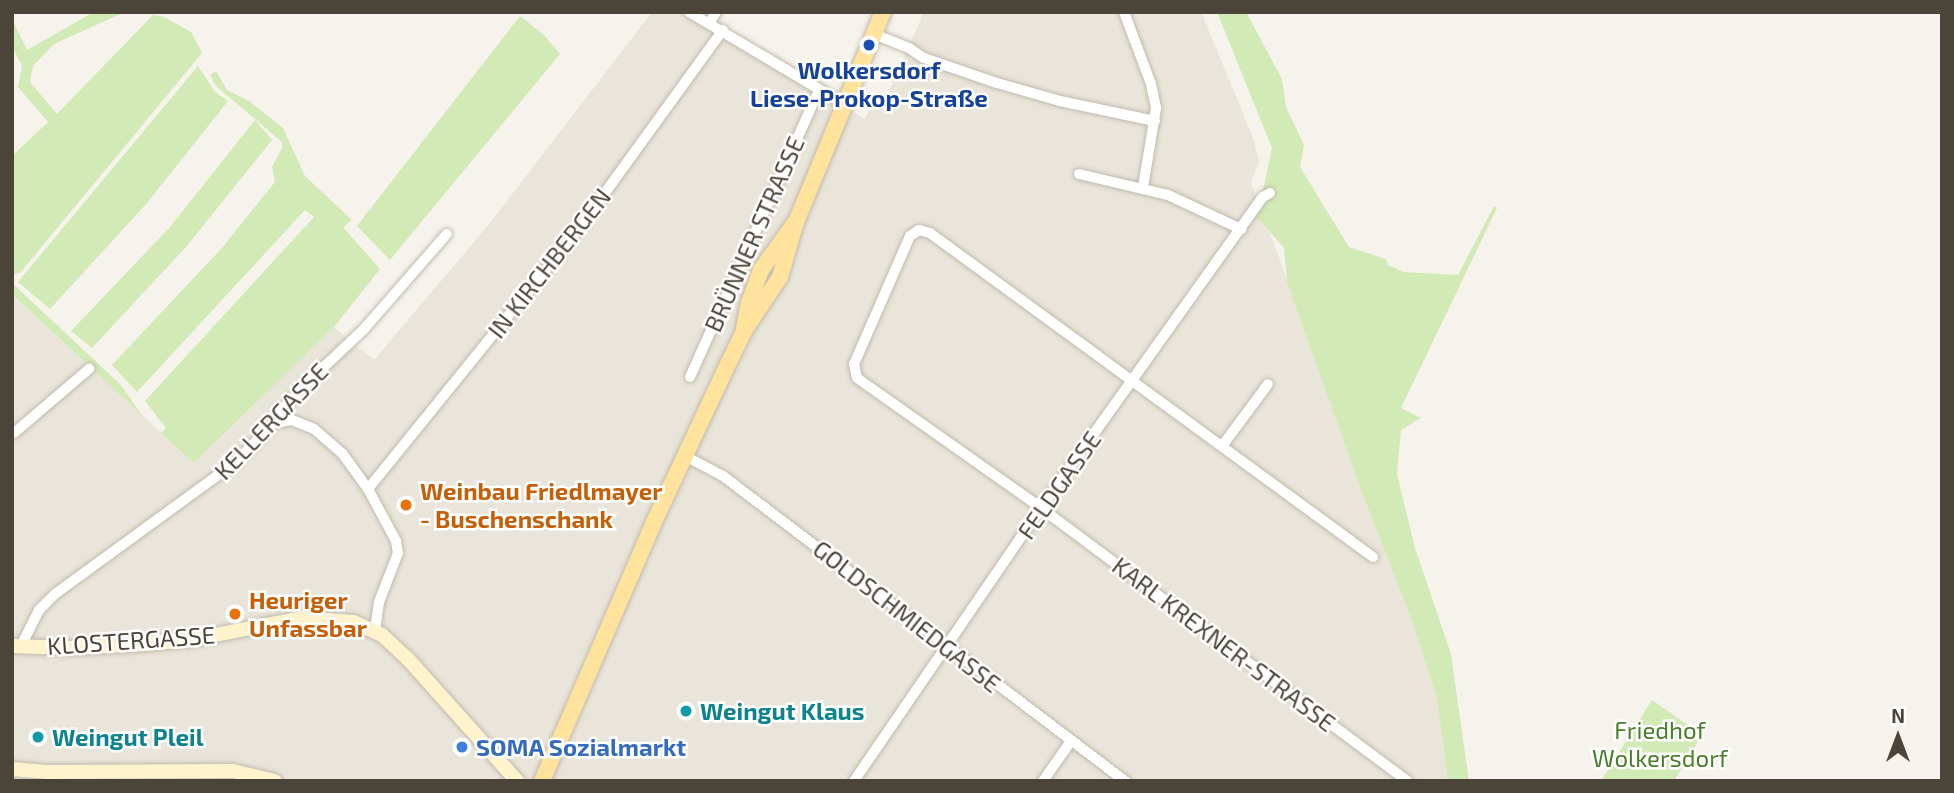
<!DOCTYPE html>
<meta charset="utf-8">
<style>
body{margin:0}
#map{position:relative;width:1954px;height:793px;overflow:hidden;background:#f6f3ec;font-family:"Exo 2",sans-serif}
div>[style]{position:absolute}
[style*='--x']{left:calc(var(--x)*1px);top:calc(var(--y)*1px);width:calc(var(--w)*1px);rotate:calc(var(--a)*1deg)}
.residential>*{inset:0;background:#eae5da}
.green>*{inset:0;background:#d2eab5}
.roads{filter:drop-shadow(0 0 2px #c2bbae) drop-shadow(0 0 2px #c2bbae)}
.street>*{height:10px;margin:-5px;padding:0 5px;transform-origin:5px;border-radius:5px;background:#fff}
.secondary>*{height:14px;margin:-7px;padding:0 7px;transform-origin:7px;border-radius:7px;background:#fff3cd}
.primary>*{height:16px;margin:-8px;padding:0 8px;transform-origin:8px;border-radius:8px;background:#ffe39c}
.dots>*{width:19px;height:19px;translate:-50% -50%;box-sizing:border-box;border:4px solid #fff;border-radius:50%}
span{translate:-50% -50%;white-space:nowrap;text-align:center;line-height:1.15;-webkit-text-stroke:5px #fff;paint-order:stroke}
.transit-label{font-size:24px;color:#164399;font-weight:700}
.street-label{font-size:24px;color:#4b4439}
.food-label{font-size:24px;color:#c56008;font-weight:700}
.left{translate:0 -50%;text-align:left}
.culture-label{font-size:24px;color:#0d838f;font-weight:700}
.park-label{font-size:24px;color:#4a7f2a}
.shop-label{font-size:24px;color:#366cbe;font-weight:700}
.frame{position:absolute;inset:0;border:14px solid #4b4439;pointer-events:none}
.north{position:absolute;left:1863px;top:702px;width:70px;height:70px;-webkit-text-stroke:5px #fff;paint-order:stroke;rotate:0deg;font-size:19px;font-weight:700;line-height:28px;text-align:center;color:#4b4439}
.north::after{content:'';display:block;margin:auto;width:24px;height:32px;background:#4b4439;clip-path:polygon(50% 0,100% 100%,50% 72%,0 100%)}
</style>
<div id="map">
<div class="residential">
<div style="clip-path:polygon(652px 12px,683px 12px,865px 119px,875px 96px,884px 102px,924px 12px,1201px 12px,1252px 135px,1259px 162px,1251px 183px,1448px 710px,1454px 781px,12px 781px,12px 294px,194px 463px,334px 327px,374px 360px,490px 223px)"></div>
</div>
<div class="green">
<div style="clip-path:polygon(94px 12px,125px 12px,54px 44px,33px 66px,30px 82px,57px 114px,153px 15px,164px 17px,191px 32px,202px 53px,20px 273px,12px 274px,12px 156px,48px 122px,18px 87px,22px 66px,12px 46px,12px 19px,27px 50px)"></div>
<div style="clip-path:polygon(1217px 12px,1246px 12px,1282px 79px,1286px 107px,1304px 145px,1300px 167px,1349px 247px,1386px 259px,1388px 265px,1404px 272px,1458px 275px,1494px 206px,1497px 208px,1401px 408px,1421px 418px,1401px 430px,1397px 474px,1415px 548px,1451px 654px,1469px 781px,1448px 781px,1437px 698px,1412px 620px,1363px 495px,1287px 282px,1284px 248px,1257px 217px,1272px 148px)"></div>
<div style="clip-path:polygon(520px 16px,544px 35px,560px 54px,390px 260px,357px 226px)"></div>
<div style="clip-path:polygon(198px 66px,215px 92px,228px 101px,147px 203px,50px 309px,18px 282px)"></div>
<div style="clip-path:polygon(216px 71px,227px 90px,249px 101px,283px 128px,305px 176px,352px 220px,343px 227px,380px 269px,334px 327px,194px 463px,161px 433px,166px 428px,145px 401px,314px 217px,305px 210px,137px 392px,112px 365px,221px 249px,275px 182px,272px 167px,282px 148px,282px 142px,216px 86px,210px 75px)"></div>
<div style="clip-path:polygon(255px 120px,272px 140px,186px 247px,92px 348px,71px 331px,170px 227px)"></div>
<div style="clip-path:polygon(12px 283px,120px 384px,142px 415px,12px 294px)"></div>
<div style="clip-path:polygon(1652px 700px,1702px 735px,1674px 781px,1601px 781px)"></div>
</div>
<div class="roads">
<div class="street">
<div style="--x:689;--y:12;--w:180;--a:30.7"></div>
<div style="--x:1124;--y:12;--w:77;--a:69.4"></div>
<div style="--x:1151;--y:84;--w:25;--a:78"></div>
<div style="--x:1156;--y:108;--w:80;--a:99.3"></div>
<div style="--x:710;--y:22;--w:12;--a:-59"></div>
<div style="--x:874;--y:34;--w:38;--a:22"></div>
<div style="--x:909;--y:48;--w:18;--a:34"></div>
<div style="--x:924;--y:58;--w:77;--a:18.9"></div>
<div style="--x:997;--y:83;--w:66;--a:15.9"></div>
<div style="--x:1060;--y:101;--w:97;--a:11.9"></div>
<div style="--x:1079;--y:174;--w:91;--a:13.3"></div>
<div style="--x:1168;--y:195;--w:81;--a:25"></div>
<div style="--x:690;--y:377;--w:315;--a:-65.8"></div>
<div style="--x:274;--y:423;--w:18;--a:-9"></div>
<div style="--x:292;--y:420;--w:24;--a:22"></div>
<div style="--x:314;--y:429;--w:37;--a:41"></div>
<div style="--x:342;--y:453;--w:44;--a:54.2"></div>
<div style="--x:368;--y:489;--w:59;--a:61.7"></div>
<div style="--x:396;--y:541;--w:12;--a:81"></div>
<div style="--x:398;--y:553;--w:53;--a:111.2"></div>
<div style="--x:379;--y:602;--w:29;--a:98"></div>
<div style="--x:14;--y:433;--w:99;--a:-40.5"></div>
<div style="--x:1222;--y:446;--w:77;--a:-53.4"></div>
<div style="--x:685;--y:456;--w:43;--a:27.8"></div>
<div style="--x:723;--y:476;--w:505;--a:37.19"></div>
<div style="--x:368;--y:489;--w:338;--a:-51"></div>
<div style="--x:581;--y:226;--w:242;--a:-54.1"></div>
<div style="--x:1373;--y:557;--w:549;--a:-143.82"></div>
<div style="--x:930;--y:233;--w:11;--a:-165"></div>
<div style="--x:919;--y:230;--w:11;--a:146"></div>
<div style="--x:910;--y:236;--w:140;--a:113.6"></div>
<div style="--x:854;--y:364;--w:14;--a:78"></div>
<div style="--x:857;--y:378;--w:225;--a:35.2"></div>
<div style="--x:1041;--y:508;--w:457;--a:36.7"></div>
<div style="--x:21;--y:646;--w:40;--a:-63.4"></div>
<div style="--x:39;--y:610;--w:23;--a:-45"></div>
<div style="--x:55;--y:594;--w:224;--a:-36.1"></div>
<div style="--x:236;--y:462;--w:54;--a:-45.7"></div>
<div style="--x:274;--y:423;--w:10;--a:-66"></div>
<div style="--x:278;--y:414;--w:45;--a:-46.8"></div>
<div style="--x:309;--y:381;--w:76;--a:-43.4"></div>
<div style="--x:364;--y:329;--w:126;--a:-48.9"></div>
<div style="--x:854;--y:781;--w:343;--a:-55.6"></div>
<div style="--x:1048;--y:498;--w:370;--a:-54.5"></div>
<div style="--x:1263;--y:197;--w:8;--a:-30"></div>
<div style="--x:1043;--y:781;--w:49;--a:-55"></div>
</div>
<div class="secondary">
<div style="--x:12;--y:646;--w:56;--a:2"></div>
<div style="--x:68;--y:648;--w:76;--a:-3"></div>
<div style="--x:144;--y:644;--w:45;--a:-5.1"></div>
<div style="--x:189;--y:640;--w:115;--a:-11"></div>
<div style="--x:302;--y:618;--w:52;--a:4.4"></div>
<div style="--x:354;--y:622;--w:31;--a:25"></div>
<div style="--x:382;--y:635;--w:35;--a:43"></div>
<div style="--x:408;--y:659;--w:164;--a:48.2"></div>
<div style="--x:12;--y:769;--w:36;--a:5"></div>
<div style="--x:48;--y:772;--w:185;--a:-0.3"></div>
<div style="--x:233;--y:771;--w:43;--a:13.4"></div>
</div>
<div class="primary">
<div style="--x:744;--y:328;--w:25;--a:-79"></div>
<div style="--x:749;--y:303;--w:35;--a:-70"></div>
<div style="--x:761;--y:270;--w:57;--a:-54.3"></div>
<div style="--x:542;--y:781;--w:280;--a:-66.6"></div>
<div style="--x:653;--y:524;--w:179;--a:-64.9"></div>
<div style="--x:729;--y:362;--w:34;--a:-64"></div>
<div style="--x:744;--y:331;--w:65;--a:-56.3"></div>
<div style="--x:780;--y:277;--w:57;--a:-73.8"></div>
<div style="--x:796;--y:222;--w:227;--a:-67.5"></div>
</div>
</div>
<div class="dots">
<div style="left:869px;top:45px;background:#1a4fb4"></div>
<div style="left:406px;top:505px;background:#e8710a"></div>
<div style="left:235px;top:614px;background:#e8710a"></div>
<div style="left:686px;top:711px;background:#0f9aa8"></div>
<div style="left:38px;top:737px;background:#0f9aa8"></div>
<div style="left:462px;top:747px;background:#3f7fe0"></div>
</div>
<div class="transit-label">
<span style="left:869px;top:84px">Wolkersdorf<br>Liese-Prokop-Straße</span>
</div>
<div class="street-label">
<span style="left:754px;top:234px;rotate:-66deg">BRÜNNER STRASSE</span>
<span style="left:549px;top:263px;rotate:-52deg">IN KIRCHBERGEN</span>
<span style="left:271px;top:421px;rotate:-46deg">KELLERGASSE</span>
<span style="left:1059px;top:485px;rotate:-55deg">FELDGASSE</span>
<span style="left:907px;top:616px;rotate:38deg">GOLDSCHMIEDGASSE</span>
<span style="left:131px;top:640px;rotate:-4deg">KLOSTERGASSE</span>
<span style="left:1224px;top:644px;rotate:37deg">KARL KREXNER-STRASSE</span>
</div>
<div class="food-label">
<span class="left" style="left:420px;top:505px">Weinbau Friedlmayer<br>- Buschenschank</span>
<span class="left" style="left:249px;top:614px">Heuriger<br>Unfassbar</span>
</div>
<div class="culture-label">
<span class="left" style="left:700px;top:711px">Weingut Klaus</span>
<span class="left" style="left:52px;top:737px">Weingut Pleil</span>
</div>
<div class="park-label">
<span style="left:1660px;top:744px">Friedhof<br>Wolkersdorf</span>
</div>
<div class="shop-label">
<span class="left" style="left:476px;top:747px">SOMA Sozialmarkt</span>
</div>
<div class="frame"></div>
<div class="north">N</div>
</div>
